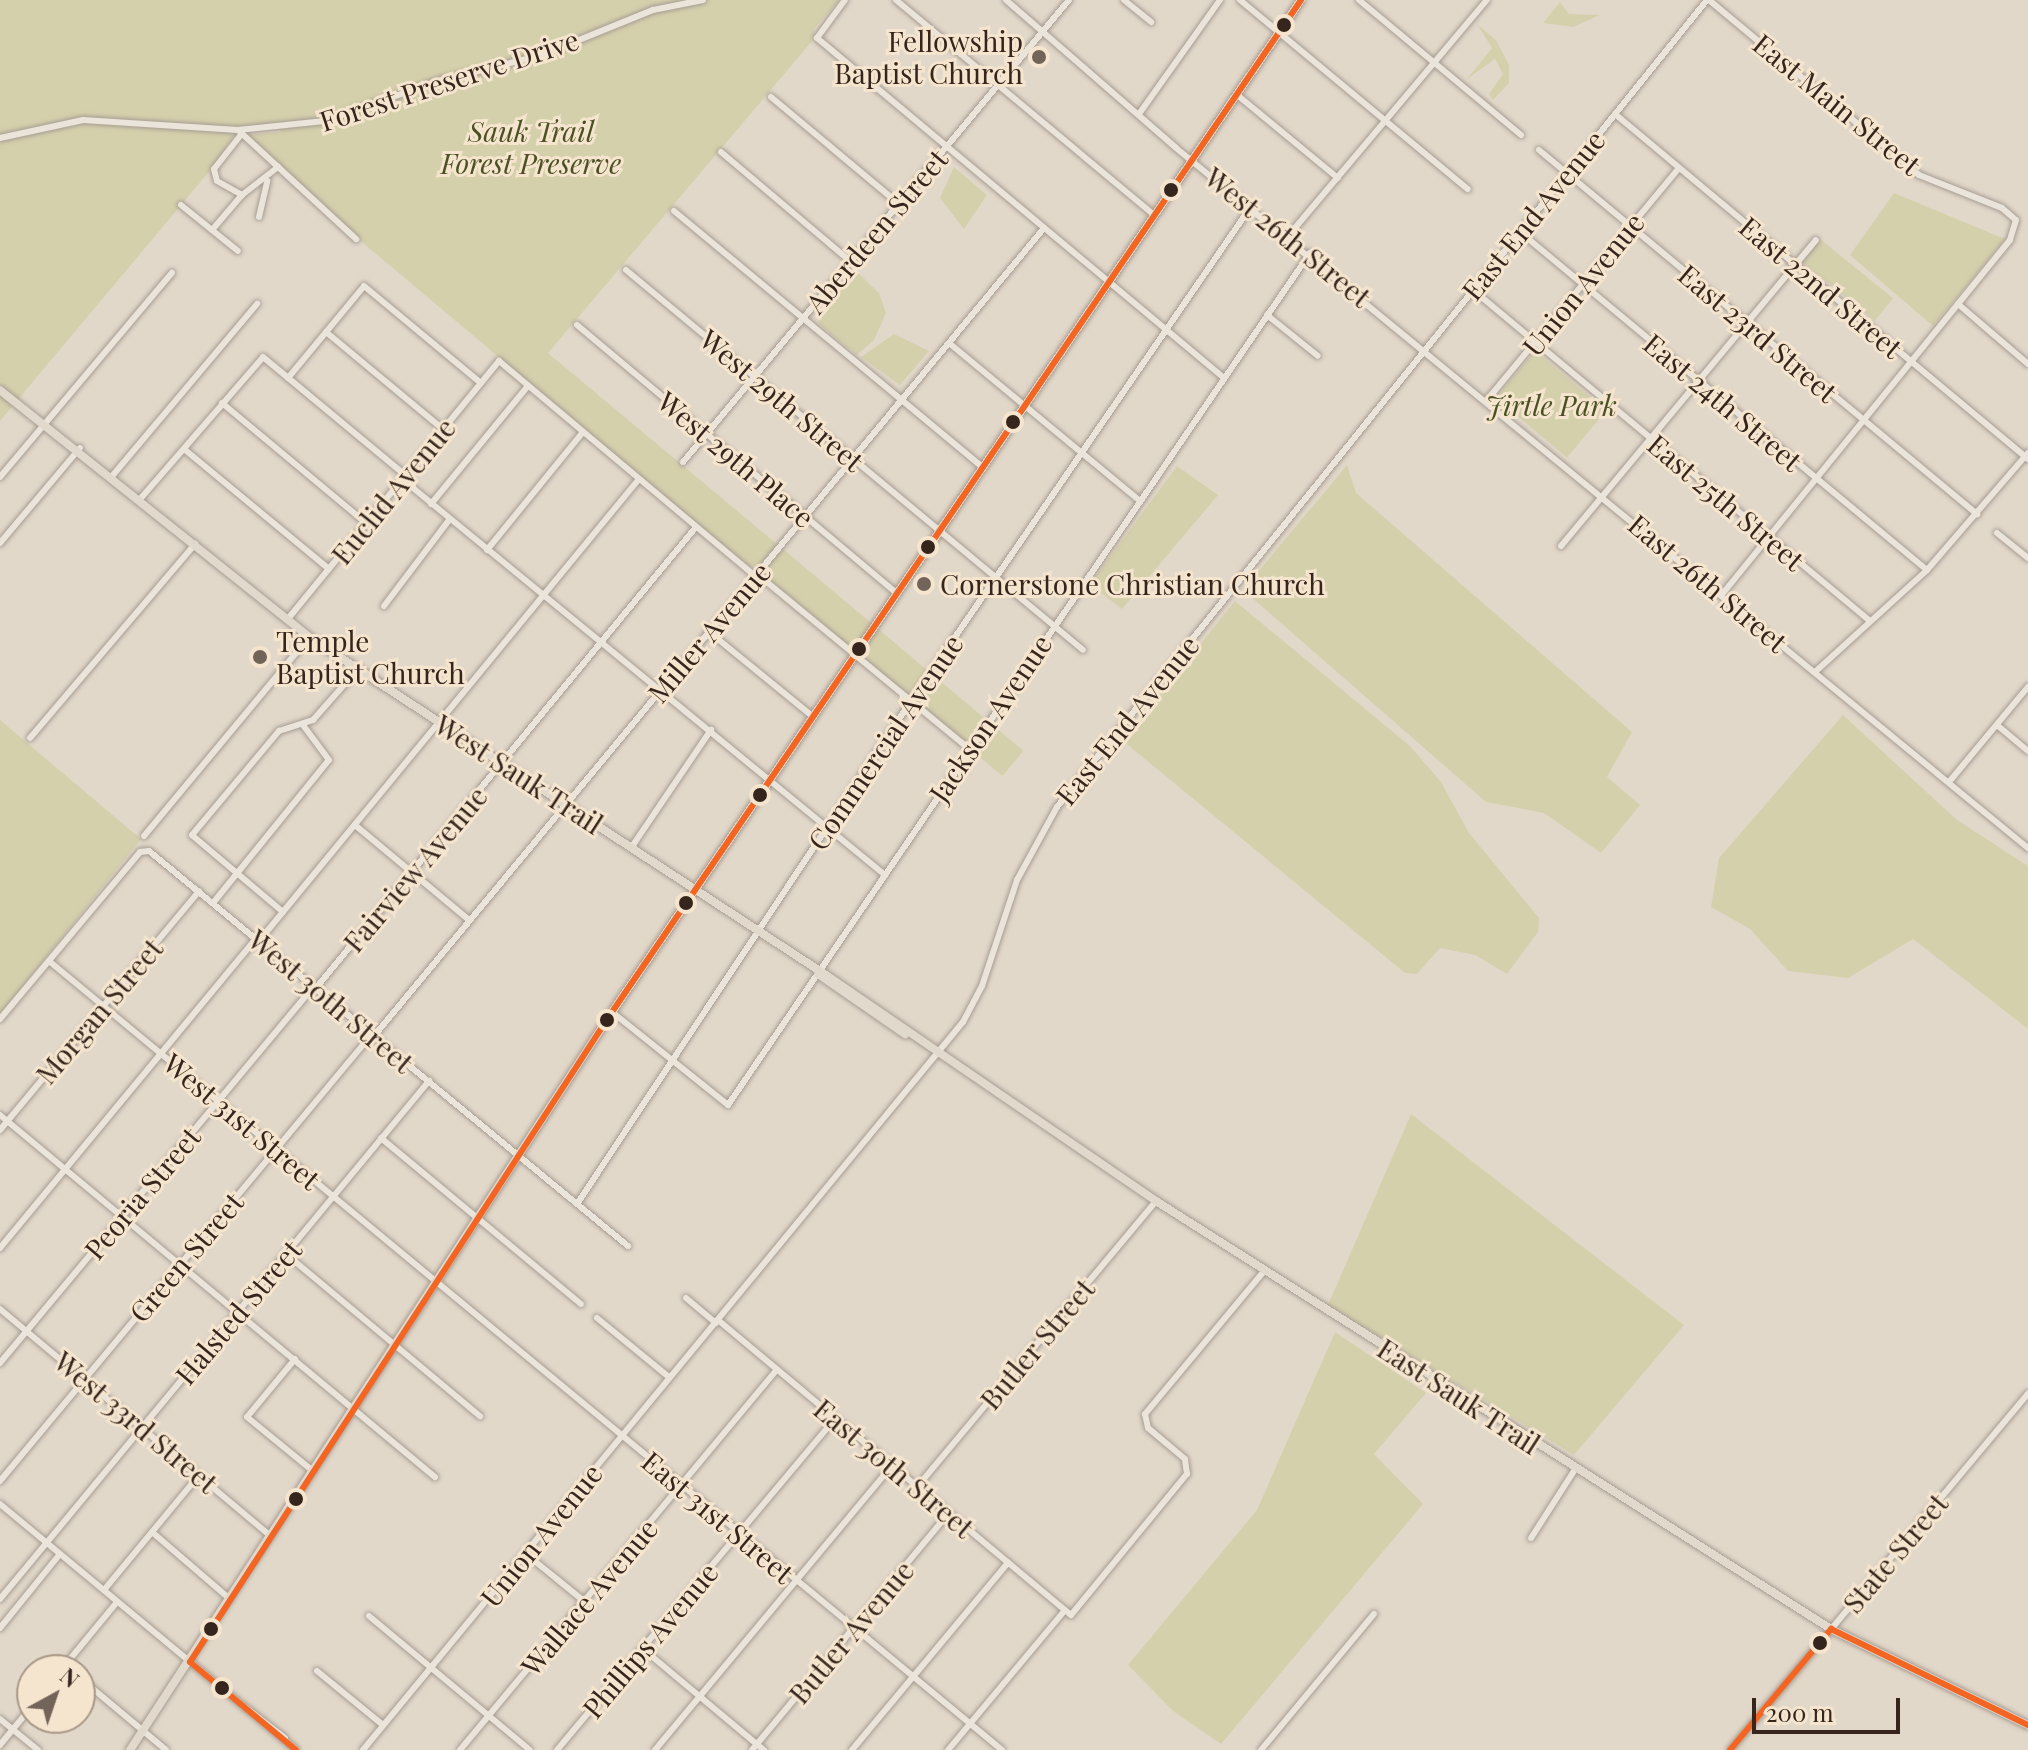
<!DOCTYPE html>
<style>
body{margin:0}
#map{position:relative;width:2028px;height:1750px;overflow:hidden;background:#e2d8ca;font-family:"Playfair Display",serif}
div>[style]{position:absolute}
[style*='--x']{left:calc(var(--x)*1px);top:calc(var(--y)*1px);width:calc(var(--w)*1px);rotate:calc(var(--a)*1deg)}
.green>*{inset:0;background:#d5d0ac;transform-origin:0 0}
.roads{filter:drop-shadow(0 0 2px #a79d93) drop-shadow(0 0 2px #a79d93)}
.minor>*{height:6px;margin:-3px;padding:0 3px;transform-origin:3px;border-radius:3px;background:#eae4db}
.major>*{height:8px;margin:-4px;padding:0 4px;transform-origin:4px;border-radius:4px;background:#e2d9cd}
.bus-1>*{height:6px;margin:-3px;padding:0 3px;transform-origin:3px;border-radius:3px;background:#f26522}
.dots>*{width:22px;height:22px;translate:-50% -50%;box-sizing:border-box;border:4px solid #f5e5ce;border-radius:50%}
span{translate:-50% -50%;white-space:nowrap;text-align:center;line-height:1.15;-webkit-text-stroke:6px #f5e5ce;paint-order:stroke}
.poi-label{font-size:28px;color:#35251c}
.right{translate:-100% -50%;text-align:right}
.left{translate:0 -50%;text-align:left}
.street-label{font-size:28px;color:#35251c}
.park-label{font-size:28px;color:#4b5123;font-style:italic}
.north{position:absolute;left:16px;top:1654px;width:80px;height:80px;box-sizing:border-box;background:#f5e5ce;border:2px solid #a89887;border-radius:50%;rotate:40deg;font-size:22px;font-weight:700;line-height:32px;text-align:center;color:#35251c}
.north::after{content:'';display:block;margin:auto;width:28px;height:36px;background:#726459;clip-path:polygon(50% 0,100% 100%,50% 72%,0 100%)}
.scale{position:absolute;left:1752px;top:1698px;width:148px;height:36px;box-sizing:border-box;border:4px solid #35251c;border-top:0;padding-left:10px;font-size:24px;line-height:28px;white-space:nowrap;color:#35251c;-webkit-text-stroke:6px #f5e5ce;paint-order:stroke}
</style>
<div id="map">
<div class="green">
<div style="clip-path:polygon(0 0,839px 0,814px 29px,813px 40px,548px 353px,777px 544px,759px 566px,749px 567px,363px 243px,246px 135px,282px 132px,276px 126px,227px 126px,234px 135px,213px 167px,0 421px)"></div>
<div style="clip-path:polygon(1560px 2px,1569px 14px,1600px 15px,1573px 27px,1543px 23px)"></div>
<div style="clip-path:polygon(1477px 24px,1496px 40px,1509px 65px,1509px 83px,1493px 100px,1489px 94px,1503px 74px,1495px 59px,1467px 79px,1492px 48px)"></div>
<div style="clip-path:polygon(954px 167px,987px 195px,964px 229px,940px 198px)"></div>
<div style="clip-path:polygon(1894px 193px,2005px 239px,1933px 326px,1850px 255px)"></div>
<div style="left:1820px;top:239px;width:94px;height:29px;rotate:39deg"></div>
<div style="clip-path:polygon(855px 270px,879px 293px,886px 313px,874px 340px,857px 355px,819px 324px,817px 314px)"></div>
<div style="clip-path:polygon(894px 334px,929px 351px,900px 385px,861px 357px)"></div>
<div style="left:1535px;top:351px;width:93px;height:61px;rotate:40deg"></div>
<div style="clip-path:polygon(1347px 465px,1356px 493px,1632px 732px,1607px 777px,1640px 805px,1601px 853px,1544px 813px,1486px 802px,1243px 590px)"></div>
<div style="clip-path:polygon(1177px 466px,1218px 495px,1122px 609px,1090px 584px)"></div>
<div style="left:783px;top:549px;width:314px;height:33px;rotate:40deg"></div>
<div style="clip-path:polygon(1235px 601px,1410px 746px,1441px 782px,1469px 833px,1539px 918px,1538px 932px,1507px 974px,1475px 955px,1440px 948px,1417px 974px,1405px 973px,1123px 741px)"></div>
<div style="clip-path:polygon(1843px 715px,1957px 820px,2028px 866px,2028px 1029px,1913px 939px,1848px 978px,1788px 971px,1750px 929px,1711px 907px,1719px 858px)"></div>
<div style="clip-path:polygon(0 720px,141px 839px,0 1014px)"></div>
<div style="clip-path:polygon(1411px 1114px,1684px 1325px,1574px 1455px,1328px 1305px)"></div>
<div style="clip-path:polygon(1335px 1332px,1426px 1393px,1374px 1454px,1423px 1504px,1221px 1744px,1173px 1711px,1128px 1665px,1257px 1510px)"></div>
</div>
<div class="roads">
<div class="minor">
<div style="--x:845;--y:0;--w:47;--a:126.4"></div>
<div style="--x:817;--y:38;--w:530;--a:39.87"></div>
<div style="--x:896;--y:0;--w:334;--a:39.8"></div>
<div style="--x:1006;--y:0;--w:225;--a:41"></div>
<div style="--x:1176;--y:148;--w:1103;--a:39.41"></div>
<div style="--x:1124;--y:0;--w:35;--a:39"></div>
<div style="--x:1240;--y:0;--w:296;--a:39.7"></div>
<div style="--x:1359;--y:0;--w:211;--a:39.8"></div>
<div style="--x:1709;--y:0;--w:273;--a:39.8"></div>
<div style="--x:1919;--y:175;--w:89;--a:21.7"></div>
<div style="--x:2002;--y:208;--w:18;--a:41"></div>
<div style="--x:2016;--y:220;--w:21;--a:107"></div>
<div style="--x:2010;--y:240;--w:458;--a:129.1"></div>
<div style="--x:1236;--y:94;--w:132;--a:39.5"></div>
<div style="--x:771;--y:97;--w:167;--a:39.9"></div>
<div style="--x:1139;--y:114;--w:140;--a:-54.6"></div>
<div style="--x:1615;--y:114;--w:538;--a:39.87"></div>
<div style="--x:238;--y:130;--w:161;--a:42.7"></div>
<div style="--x:240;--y:136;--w:42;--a:128.2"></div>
<div style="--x:214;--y:169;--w:12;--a:76"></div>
<div style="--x:217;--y:181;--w:29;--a:29"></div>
<div style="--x:242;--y:195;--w:46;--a:-37.9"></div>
<div style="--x:0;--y:138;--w:85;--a:-12.2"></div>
<div style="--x:83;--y:120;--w:155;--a:3.7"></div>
<div style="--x:238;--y:130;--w:87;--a:-5.9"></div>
<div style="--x:325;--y:121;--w:120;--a:-19.5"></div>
<div style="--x:438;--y:81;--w:107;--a:-14"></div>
<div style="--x:542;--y:55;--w:120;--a:-22.1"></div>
<div style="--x:653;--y:10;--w:51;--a:-11.3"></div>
<div style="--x:1539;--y:150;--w:570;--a:39.73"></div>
<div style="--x:721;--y:152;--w:170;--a:40.2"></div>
<div style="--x:181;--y:205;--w:73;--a:38.9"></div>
<div style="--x:674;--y:211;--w:399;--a:39.7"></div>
<div style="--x:259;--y:217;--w:37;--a:-77"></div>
<div style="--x:212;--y:230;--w:46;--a:-49.4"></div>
<div style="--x:1520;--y:232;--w:529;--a:39.71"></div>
<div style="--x:1289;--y:235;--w:307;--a:-49.9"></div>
<div style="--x:626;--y:270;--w:594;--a:39.74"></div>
<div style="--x:1473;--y:290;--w:517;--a:39.82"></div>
<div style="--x:1958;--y:304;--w:92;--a:40.6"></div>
<div style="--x:1267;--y:315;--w:65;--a:38.8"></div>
<div style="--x:577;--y:325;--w:417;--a:40"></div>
<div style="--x:326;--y:332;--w:152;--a:39.7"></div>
<div style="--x:949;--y:343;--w:246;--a:39.6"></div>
<div style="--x:288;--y:378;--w:119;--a:-50.4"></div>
<div style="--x:364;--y:286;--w:152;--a:39.7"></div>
<div style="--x:1487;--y:400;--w:301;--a:-50.4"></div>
<div style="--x:222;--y:403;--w:187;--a:39.8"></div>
<div style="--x:184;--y:449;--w:188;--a:39.6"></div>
<div style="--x:683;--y:462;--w:602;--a:-50.12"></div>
<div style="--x:113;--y:475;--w:224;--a:-49.9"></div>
<div style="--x:0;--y:477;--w:267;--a:-49.9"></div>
<div style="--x:402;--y:479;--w:625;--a:39.35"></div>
<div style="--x:141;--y:498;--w:186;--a:-49.1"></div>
<div style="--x:263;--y:357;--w:185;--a:39.7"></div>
<div style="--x:431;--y:504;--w:153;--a:-50.6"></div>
<div style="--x:1997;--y:533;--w:40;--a:39"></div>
<div style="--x:0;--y:543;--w:124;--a:-49.9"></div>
<div style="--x:1561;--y:546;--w:398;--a:-50.2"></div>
<div style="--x:487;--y:550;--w:152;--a:-50.9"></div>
<div style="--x:757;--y:574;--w:273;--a:39.5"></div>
<div style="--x:384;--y:606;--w:108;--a:-52.9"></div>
<div style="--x:287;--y:620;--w:335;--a:-50.7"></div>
<div style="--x:499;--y:361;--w:334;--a:40"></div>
<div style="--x:708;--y:631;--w:133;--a:39.2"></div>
<div style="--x:1815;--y:672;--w:151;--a:-42.3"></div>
<div style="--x:1927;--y:570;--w:155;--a:-49.2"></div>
<div style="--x:1997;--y:725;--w:40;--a:40"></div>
<div style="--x:30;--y:738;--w:255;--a:-49.6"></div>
<div style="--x:1949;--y:782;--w:124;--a:-50.3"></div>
<div style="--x:355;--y:825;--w:148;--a:39.8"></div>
<div style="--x:144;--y:836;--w:259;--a:-50.3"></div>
<div style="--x:631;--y:848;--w:143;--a:-55.9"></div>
<div style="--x:213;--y:903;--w:184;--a:-51"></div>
<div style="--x:329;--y:760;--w:44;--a:-126.6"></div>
<div style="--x:283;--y:912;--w:119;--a:-139.8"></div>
<div style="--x:192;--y:835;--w:136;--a:-50.1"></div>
<div style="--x:279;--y:731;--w:36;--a:-18"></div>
<div style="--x:313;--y:720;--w:68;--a:-48.6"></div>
<div style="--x:259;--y:941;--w:598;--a:-50.56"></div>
<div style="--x:49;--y:961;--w:1237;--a:39.62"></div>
<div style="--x:316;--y:988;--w:597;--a:-50.5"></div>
<div style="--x:612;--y:1012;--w:149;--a:38.7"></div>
<div style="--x:728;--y:1105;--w:1032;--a:-55.66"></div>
<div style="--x:0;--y:1019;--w:218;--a:-50"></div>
<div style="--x:140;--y:852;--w:9;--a:-6"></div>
<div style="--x:149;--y:851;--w:621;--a:39.51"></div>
<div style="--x:374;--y:1036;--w:1050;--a:-50.33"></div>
<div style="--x:0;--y:1115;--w:566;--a:39.77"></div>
<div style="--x:0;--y:1130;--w:311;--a:-50.2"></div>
<div style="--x:381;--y:1138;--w:260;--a:39.7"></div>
<div style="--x:577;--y:1204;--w:604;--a:-56.42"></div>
<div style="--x:911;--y:701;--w:602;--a:-55.49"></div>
<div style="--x:0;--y:1248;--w:402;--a:-50.4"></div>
<div style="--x:286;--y:1254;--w:253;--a:39.9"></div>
<div style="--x:686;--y:1298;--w:39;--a:40"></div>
<div style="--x:0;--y:1309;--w:354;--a:40"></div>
<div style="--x:597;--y:1318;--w:94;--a:39.4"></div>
<div style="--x:718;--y:1320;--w:460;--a:39.9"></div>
<div style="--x:1071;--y:1615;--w:183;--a:-50.6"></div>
<div style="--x:1187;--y:1474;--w:15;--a:-98"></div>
<div style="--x:1185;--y:1459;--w:48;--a:-140"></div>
<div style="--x:1148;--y:1428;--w:14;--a:-102"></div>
<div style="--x:1145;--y:1414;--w:186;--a:-50.2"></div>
<div style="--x:295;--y:1359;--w:75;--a:129.6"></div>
<div style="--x:247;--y:1417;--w:85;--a:39.3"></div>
<div style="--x:0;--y:1363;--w:491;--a:-50.2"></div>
<div style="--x:0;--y:1481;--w:582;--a:-50.23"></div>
<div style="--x:917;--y:1487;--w:373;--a:-50.1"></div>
<div style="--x:0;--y:1504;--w:385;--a:39.7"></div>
<div style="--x:152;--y:1532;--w:103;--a:40.7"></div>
<div style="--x:1531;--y:1538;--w:80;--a:-57.3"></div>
<div style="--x:526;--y:1554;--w:76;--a:39.1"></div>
<div style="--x:104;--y:1590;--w:149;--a:-50.4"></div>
<div style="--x:0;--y:1599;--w:673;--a:-50.37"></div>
<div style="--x:369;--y:1616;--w:209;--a:39.8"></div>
<div style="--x:0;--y:1628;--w:95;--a:-51"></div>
<div style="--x:643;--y:1649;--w:158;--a:39.9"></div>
<div style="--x:61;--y:1670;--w:88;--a:-50.5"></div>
<div style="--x:317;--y:1671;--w:85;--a:39.3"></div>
<div style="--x:80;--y:1678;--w:112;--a:39.9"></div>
<div style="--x:246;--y:1708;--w:49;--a:37.6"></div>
<div style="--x:0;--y:1719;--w:49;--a:39.2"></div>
<div style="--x:0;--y:1745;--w:50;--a:-50.6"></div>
<div style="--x:363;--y:1750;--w:943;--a:-50.51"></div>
<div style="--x:963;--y:1022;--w:41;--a:-62.2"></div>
<div style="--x:982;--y:986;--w:112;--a:-71.7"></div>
<div style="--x:1017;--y:880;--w:83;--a:-61.3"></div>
<div style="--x:1057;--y:807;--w:1036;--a:-51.15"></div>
<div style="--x:460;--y:1750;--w:495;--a:-50.2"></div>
<div style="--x:557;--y:1750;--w:432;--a:-50"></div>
<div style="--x:655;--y:1750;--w:370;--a:-50.2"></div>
<div style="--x:752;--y:1750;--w:308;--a:-50.3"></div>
<div style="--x:852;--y:1750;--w:244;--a:-50.2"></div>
<div style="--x:948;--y:1750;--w:182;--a:-50.1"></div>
<div style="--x:1261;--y:1750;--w:177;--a:-50.3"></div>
<div style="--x:1730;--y:1750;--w:465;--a:-50.1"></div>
</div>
<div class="major">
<div style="--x:0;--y:390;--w:396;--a:38.6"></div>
<div style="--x:309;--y:637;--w:618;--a:33.18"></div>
<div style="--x:826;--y:975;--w:400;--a:34.4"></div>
<div style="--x:1156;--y:1201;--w:799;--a:32.38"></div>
<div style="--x:1831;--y:1629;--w:219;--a:26"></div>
<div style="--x:818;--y:974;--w:106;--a:34.6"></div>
<div style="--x:130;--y:1750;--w:881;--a:-56.85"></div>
<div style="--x:612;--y:1012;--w:1224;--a:-55.75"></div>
</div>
</div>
<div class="bus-1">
<div style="--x:1831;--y:1629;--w:219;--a:26"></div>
<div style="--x:190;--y:1662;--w:775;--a:-57.01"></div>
<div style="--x:612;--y:1012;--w:1224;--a:-55.75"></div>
<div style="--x:190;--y:1662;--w:138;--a:39.7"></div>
<div style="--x:1730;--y:1750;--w:158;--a:-50.1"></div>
</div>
<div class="dots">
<div style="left:1284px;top:25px;background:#35251c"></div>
<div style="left:1039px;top:57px;background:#726459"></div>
<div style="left:1171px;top:190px;background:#35251c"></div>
<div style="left:1013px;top:422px;background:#35251c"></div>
<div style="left:928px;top:547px;background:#35251c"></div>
<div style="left:924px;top:584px;background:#726459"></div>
<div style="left:859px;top:649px;background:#35251c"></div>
<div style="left:260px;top:657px;background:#726459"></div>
<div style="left:760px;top:795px;background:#35251c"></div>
<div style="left:686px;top:903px;background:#35251c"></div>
<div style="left:607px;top:1020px;background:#35251c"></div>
<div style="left:296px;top:1499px;background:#35251c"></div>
<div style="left:211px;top:1629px;background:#35251c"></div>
<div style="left:1820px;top:1643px;background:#35251c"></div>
<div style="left:222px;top:1688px;background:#35251c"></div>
</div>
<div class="poi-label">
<span class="right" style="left:1023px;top:57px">Fellowship<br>Baptist Church</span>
<span class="left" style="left:940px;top:584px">Cornerstone Christian Church</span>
<span class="left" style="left:276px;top:657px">Temple<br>Baptist Church</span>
</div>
<div class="street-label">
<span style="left:449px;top:80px;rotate:-18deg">Forest Preserve Drive</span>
<span style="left:1837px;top:104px;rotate:39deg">East Main Street</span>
<span style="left:1533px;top:215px;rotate:-51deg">East End Avenue</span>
<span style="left:876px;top:231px;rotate:-50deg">Aberdeen Street</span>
<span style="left:1288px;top:237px;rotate:39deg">West 26th Street</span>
<span style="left:1583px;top:284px;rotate:-51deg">Union Avenue</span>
<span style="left:1821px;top:287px;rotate:40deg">East 22nd Street</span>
<span style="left:1758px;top:333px;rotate:40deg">East 23rd Street</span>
<span style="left:782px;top:400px;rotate:40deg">West 29th Street</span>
<span style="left:1723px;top:402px;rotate:40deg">East 24th Street</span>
<span style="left:736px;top:459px;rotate:40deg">West 29th Place</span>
<span style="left:393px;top:491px;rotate:-51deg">Euclid Avenue</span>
<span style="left:1726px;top:502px;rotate:40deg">East 25th Street</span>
<span style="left:1708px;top:583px;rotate:40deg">East 26th Street</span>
<span style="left:709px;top:632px;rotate:-50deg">Miller Avenue</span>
<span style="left:990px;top:718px;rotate:-56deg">Jackson Avenue</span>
<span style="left:1127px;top:720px;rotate:-51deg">East End Avenue</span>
<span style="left:885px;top:742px;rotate:-56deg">Commercial Avenue</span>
<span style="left:519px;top:774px;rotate:33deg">West Sauk Trail</span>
<span style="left:415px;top:869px;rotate:-50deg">Fairview Avenue</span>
<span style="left:331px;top:1001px;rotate:40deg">West 30th Street</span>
<span style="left:99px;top:1011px;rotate:-50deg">Morgan Street</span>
<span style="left:242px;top:1121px;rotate:40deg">West 31st Street</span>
<span style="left:142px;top:1193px;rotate:-50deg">Peoria Street</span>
<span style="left:186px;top:1257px;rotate:-50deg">Green Street</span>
<span style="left:238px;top:1312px;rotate:-50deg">Halsted Street</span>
<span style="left:1037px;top:1344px;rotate:-50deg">Butler Street</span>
<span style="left:1459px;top:1396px;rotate:33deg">East Sauk Trail</span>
<span style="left:136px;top:1422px;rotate:40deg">West 33rd Street</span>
<span style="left:894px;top:1468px;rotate:40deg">East 30th Street</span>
<span style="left:718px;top:1517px;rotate:40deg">East 31st Street</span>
<span style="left:541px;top:1535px;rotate:-51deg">Union Avenue</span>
<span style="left:1895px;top:1553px;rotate:-50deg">State Street</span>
<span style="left:589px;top:1597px;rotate:-50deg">Wallace Avenue</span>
<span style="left:851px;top:1632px;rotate:-50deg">Butler Avenue</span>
<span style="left:650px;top:1640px;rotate:-50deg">Phillips Avenue</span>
</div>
<div class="park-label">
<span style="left:531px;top:147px">Sauk Trail<br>Forest Preserve</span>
<span style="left:1551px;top:405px">Jirtle Park</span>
</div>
<div class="north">N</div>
<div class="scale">200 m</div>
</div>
